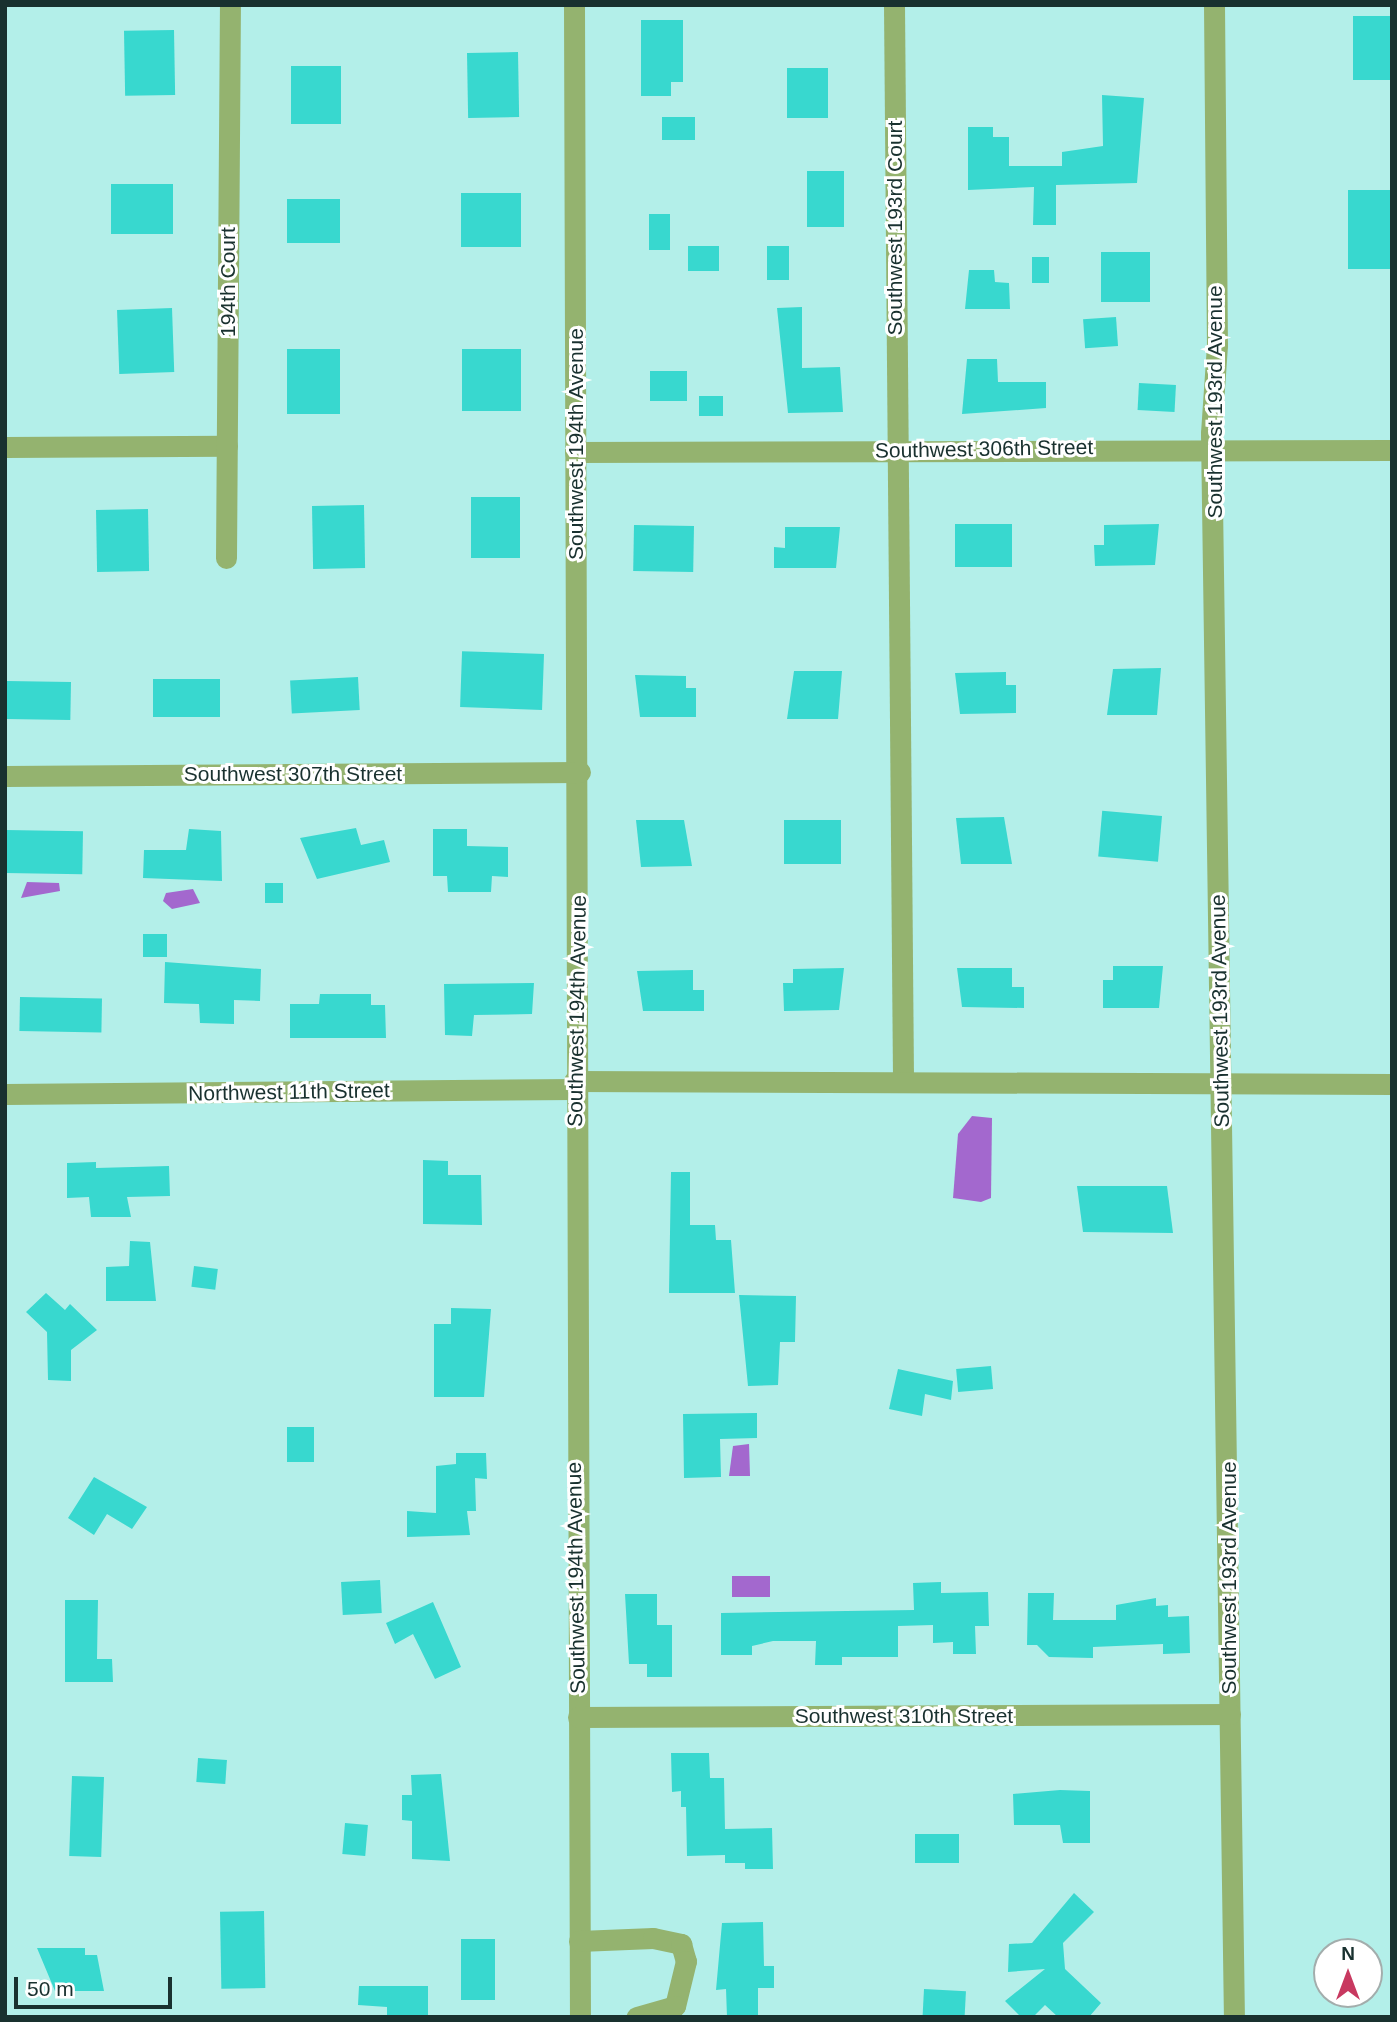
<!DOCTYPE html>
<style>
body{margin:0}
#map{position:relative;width:1397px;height:2022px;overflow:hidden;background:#b3efe9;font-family:Helvetica,sans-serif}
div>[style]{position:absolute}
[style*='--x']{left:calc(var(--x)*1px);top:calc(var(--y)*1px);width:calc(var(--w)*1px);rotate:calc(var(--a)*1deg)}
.water>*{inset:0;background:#a368ce;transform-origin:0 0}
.building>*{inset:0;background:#38d8cf;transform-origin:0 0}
.minor>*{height:21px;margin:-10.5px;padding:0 10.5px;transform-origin:10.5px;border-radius:10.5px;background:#94b36f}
span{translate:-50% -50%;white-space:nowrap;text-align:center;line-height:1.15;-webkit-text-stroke:6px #fff;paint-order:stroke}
.street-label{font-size:21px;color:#19312f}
.frame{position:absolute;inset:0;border:7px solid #19312f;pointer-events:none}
.north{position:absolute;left:1313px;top:1938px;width:70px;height:70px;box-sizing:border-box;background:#fff;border:2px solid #a3adac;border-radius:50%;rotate:0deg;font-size:19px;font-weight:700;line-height:28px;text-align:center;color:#19312f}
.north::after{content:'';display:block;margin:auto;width:24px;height:32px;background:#c83960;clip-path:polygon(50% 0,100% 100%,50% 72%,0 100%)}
.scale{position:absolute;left:14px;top:1977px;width:158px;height:32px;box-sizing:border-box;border:4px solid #19312f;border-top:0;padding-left:9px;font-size:21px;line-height:24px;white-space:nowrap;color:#19312f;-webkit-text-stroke:5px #fff;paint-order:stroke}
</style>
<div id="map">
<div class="water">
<div style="clip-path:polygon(27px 882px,59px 883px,60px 891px,21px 898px)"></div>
<div style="clip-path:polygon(193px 889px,200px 903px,172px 909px,163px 901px,166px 893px)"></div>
<div style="clip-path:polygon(972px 1116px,992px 1118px,991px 1198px,981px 1202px,953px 1198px,958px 1134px)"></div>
<div style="clip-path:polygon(749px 1444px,750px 1476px,729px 1476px,733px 1446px)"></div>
<div style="left:732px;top:1576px;width:38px;height:21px"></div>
</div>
<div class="building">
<div style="left:1392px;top:16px;width:64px;height:39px;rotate:90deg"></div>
<div style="clip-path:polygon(641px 20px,683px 20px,683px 82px,671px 82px,671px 96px,641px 96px)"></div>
<div style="left:174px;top:30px;width:65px;height:50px;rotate:89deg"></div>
<div style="left:518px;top:52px;width:65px;height:51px;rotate:89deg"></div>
<div style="left:291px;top:66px;width:50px;height:58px"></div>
<div style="left:787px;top:68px;width:41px;height:50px"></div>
<div style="clip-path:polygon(1102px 95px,1144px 98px,1137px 183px,1056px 185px,1056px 225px,1033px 225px,1034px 187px,968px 190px,968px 127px,993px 127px,993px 137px,1009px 137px,1009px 166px,1062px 166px,1062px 152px,1103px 146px)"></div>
<div style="left:695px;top:117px;width:23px;height:33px;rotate:90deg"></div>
<div style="left:807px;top:171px;width:37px;height:56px"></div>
<div style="left:111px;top:184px;width:62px;height:50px"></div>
<div style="left:1392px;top:190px;width:79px;height:44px;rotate:90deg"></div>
<div style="left:521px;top:193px;width:54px;height:60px;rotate:90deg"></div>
<div style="left:340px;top:199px;width:44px;height:53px;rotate:90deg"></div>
<div style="left:649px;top:214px;width:21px;height:36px"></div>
<div style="left:688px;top:246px;width:31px;height:25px"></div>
<div style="left:767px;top:246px;width:22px;height:34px"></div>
<div style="left:1101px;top:252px;width:49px;height:50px"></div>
<div style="left:1032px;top:257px;width:17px;height:26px"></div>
<div style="clip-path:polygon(969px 270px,994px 270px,995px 282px,1009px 283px,1010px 309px,965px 309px)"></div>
<div style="clip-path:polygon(802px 307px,802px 368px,840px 367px,843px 412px,788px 413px,777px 308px)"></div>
<div style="left:172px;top:308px;width:64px;height:55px;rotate:88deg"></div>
<div style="left:1116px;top:317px;width:29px;height:33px;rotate:86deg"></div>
<div style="left:287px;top:349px;width:53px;height:65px"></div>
<div style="left:462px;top:349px;width:59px;height:62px"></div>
<div style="clip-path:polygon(967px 359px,997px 359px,998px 382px,1046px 382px,1046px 408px,962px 414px)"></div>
<div style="left:650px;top:371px;width:37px;height:30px"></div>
<div style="left:1139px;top:383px;width:37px;height:27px;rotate:3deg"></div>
<div style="left:699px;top:396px;width:24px;height:20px"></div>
<div style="left:471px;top:497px;width:49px;height:61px"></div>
<div style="left:364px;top:505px;width:63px;height:52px;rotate:89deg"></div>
<div style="left:148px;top:509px;width:62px;height:52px;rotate:89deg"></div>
<div style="left:955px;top:524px;width:57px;height:43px"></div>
<div style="clip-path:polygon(1159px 524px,1155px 565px,1095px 566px,1094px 545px,1104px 545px,1104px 525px)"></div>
<div style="left:634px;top:525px;width:60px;height:46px;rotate:1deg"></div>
<div style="clip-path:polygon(785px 527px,840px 527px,836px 568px,774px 568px,774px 547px,785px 548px)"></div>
<div style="left:544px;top:654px;width:56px;height:82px;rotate:92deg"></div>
<div style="clip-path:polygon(1161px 668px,1157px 715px,1107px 715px,1113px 669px)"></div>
<div style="clip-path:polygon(794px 671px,842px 671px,838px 719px,787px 719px)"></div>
<div style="clip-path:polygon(1006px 672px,1006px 685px,1016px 685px,1016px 713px,960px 714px,955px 673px)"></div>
<div style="clip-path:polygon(635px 675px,686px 676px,686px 688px,696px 688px,696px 717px,640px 717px)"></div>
<div style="left:358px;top:677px;width:33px;height:68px;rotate:87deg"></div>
<div style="left:153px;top:679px;width:67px;height:38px"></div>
<div style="left:7px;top:681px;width:64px;height:38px;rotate:1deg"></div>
<div style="left:1162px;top:816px;width:46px;height:60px;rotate:95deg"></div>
<div style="clip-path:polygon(1004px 817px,1012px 864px,961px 864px,956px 818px)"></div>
<div style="clip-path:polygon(636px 820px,684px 820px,692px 866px,641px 867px)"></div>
<div style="left:784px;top:820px;width:57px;height:44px"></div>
<div style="clip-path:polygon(356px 828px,361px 845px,384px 840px,390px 862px,317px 879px,300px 838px)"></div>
<div style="clip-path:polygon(189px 829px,221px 831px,222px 881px,143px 878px,144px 850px,186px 850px)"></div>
<div style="clip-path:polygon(433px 829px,467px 829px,467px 846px,508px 847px,508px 877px,492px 876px,491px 892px,448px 892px,447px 876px,433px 876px)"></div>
<div style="left:6px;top:830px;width:77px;height:43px;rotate:1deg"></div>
<div style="left:265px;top:883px;width:18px;height:20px"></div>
<div style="left:143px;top:934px;width:24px;height:23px"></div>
<div style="clip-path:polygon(165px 962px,261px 969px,260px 1001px,234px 1000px,234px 1024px,200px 1023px,199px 1004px,164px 1003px)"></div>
<div style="clip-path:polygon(1113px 966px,1163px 966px,1159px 1008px,1103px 1008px,1103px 980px,1113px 980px)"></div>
<div style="clip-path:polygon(844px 968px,839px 1010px,784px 1011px,783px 983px,793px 983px,793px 969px)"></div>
<div style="clip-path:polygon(957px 968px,1012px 968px,1012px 987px,1024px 987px,1024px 1008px,962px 1007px)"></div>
<div style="clip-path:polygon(693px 970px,693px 990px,704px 990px,704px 1011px,643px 1011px,637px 971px)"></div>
<div style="clip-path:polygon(534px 983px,532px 1014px,474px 1015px,472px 1036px,445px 1035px,444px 984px)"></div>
<div style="clip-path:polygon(320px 994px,371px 994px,371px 1005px,385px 1005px,386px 1038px,290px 1038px,290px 1004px,319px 1004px)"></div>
<div style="left:20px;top:997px;width:82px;height:34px;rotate:1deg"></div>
<div style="clip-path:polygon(423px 1160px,448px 1161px,448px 1175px,481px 1175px,482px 1225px,423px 1224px)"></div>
<div style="clip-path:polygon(96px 1162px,96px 1168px,169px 1166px,170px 1196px,127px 1197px,131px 1217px,91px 1217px,89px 1197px,67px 1198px,67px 1163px)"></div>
<div style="clip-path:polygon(671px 1172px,690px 1172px,690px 1225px,715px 1225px,716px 1240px,731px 1240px,735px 1293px,669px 1293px)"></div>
<div style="clip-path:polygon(1077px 1186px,1167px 1186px,1173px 1233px,1083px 1232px)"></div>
<div style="clip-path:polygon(130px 1241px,150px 1242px,156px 1301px,106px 1301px,106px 1267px,129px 1266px)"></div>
<div style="left:194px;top:1266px;width:24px;height:21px;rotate:7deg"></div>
<div style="clip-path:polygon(46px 1293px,65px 1310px,70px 1304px,97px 1330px,71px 1350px,71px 1381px,48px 1380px,47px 1332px,26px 1312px)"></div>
<div style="clip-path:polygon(739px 1295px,796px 1296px,795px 1342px,780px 1342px,778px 1385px,748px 1386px)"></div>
<div style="clip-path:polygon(451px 1308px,491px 1309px,484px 1397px,434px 1397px,434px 1324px,451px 1324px)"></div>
<div style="left:991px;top:1366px;width:23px;height:35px;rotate:85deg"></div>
<div style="clip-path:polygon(898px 1369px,953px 1381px,951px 1400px,925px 1394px,922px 1416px,889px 1409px)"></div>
<div style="clip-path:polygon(757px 1413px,757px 1438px,720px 1439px,721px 1477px,684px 1478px,683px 1414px)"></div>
<div style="left:287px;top:1427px;width:27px;height:35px"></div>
<div style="clip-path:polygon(456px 1453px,486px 1453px,487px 1479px,475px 1478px,476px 1511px,467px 1511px,470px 1535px,407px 1537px,407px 1511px,436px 1513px,436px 1466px,456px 1464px)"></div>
<div style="clip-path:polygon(94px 1477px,147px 1507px,132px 1529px,107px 1514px,94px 1535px,68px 1518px)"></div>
<div style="left:380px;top:1580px;width:33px;height:39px;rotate:87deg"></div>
<div style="clip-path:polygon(941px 1582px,941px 1593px,988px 1592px,989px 1626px,975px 1626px,976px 1654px,953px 1654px,953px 1642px,933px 1643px,933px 1625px,898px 1626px,898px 1657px,842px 1657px,842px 1665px,815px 1665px,816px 1641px,773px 1641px,752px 1646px,752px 1655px,721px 1655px,721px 1613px,914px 1610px,913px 1583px)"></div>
<div style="clip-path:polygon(1028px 1593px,1054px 1593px,1053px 1620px,1116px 1620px,1116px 1605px,1156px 1598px,1156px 1606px,1168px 1605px,1168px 1617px,1189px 1616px,1190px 1653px,1163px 1654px,1163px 1644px,1093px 1647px,1093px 1658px,1049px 1657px,1037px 1645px,1027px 1645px)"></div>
<div style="clip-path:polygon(625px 1594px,657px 1594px,657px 1625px,672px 1625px,672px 1677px,647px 1677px,647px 1664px,629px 1664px)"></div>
<div style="clip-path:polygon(65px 1600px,98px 1600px,97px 1659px,112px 1659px,113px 1682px,65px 1682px)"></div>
<div style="clip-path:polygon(433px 1602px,461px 1667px,435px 1679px,413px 1634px,395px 1644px,386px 1623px)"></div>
<div style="clip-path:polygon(671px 1753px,709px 1753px,710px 1778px,724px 1778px,725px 1829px,772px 1828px,773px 1869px,745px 1869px,745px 1863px,725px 1863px,725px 1855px,687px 1856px,686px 1807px,681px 1807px,681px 1791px,672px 1792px)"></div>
<div style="left:198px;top:1758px;width:29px;height:24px;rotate:4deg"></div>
<div style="clip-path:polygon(441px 1774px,450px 1861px,412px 1859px,412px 1821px,402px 1820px,402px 1795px,412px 1795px,411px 1775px)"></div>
<div style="left:72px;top:1776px;width:32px;height:80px;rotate:2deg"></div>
<div style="clip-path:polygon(1060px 1790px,1090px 1791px,1090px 1843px,1063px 1843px,1060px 1825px,1014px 1825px,1013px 1794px)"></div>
<div style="left:345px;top:1823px;width:23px;height:31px;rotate:5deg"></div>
<div style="left:915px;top:1834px;width:44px;height:29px"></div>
<div style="clip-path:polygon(1074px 1893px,1094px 1912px,1063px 1943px,1065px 1969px,1101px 2003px,1089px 2017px,1058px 2017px,1045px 2005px,1033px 2017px,1021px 2017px,1005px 2001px,1045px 1969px,1008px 1972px,1009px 1944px,1032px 1943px)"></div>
<div style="left:264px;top:1911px;width:77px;height:44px;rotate:89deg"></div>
<div style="clip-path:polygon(763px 1922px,764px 1966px,774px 1966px,774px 1988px,758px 1988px,758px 2017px,727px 2017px,726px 1989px,716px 1990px,722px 1923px)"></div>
<div style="left:461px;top:1939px;width:34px;height:61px"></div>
<div style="clip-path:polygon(37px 1948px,85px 1948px,85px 1955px,97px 1955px,104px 1991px,55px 1991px)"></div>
<div style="clip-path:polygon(359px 1986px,428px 1986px,428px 2017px,387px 2017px,387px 2007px,358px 2005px)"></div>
<div style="left:924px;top:1989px;width:42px;height:28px;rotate:3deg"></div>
</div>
<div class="minor">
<div style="--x:574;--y:5;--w:2012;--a:89.83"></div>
<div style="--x:894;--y:5;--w:1076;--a:89.52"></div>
<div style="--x:1214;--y:5;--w:340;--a:89.5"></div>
<div style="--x:1217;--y:345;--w:89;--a:93.9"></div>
<div style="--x:1211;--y:434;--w:1583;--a:89.17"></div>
<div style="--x:5;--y:447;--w:222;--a:-0.3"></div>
<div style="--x:575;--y:452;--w:817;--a:-0.14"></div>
<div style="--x:226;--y:558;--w:553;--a:-89.59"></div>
<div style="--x:5;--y:776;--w:575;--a:-0.4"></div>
<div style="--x:574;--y:1081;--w:818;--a:0.21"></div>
<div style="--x:5;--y:1094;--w:569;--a:-0.5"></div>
<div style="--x:578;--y:1717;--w:652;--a:-0.26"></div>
<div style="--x:579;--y:1941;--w:74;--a:-2.3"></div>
<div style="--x:653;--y:1938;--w:29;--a:12"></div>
<div style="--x:681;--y:1944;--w:18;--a:74"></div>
<div style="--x:686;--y:1961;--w:46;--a:103.7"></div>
<div style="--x:675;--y:2006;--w:40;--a:164"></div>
</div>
<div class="street-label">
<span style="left:895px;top:228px;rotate:-90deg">Southwest 193rd Court</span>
<span style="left:228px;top:282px;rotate:-90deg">194th Court</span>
<span style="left:1215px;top:402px;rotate:-90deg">Southwest 193rd Avenue</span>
<span style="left:576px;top:444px;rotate:-90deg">Southwest 194th Avenue</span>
<span style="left:984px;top:449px;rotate:-1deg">Southwest 306th Street</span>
<span style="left:293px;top:774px">Southwest 307th Street</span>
<span style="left:577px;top:1011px;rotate:-89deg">Southwest 194th Avenue</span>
<span style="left:1220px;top:1011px;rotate:-91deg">Southwest 193rd Avenue</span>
<span style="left:289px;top:1092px;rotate:-1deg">Northwest 11th Street</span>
<span style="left:576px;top:1578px;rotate:-91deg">Southwest 194th Avenue</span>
<span style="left:1229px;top:1578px;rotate:-90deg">Southwest 193rd Avenue</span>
<span style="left:904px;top:1716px">Southwest 310th Street</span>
</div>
<div class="frame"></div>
<div class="north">N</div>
<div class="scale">50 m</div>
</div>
